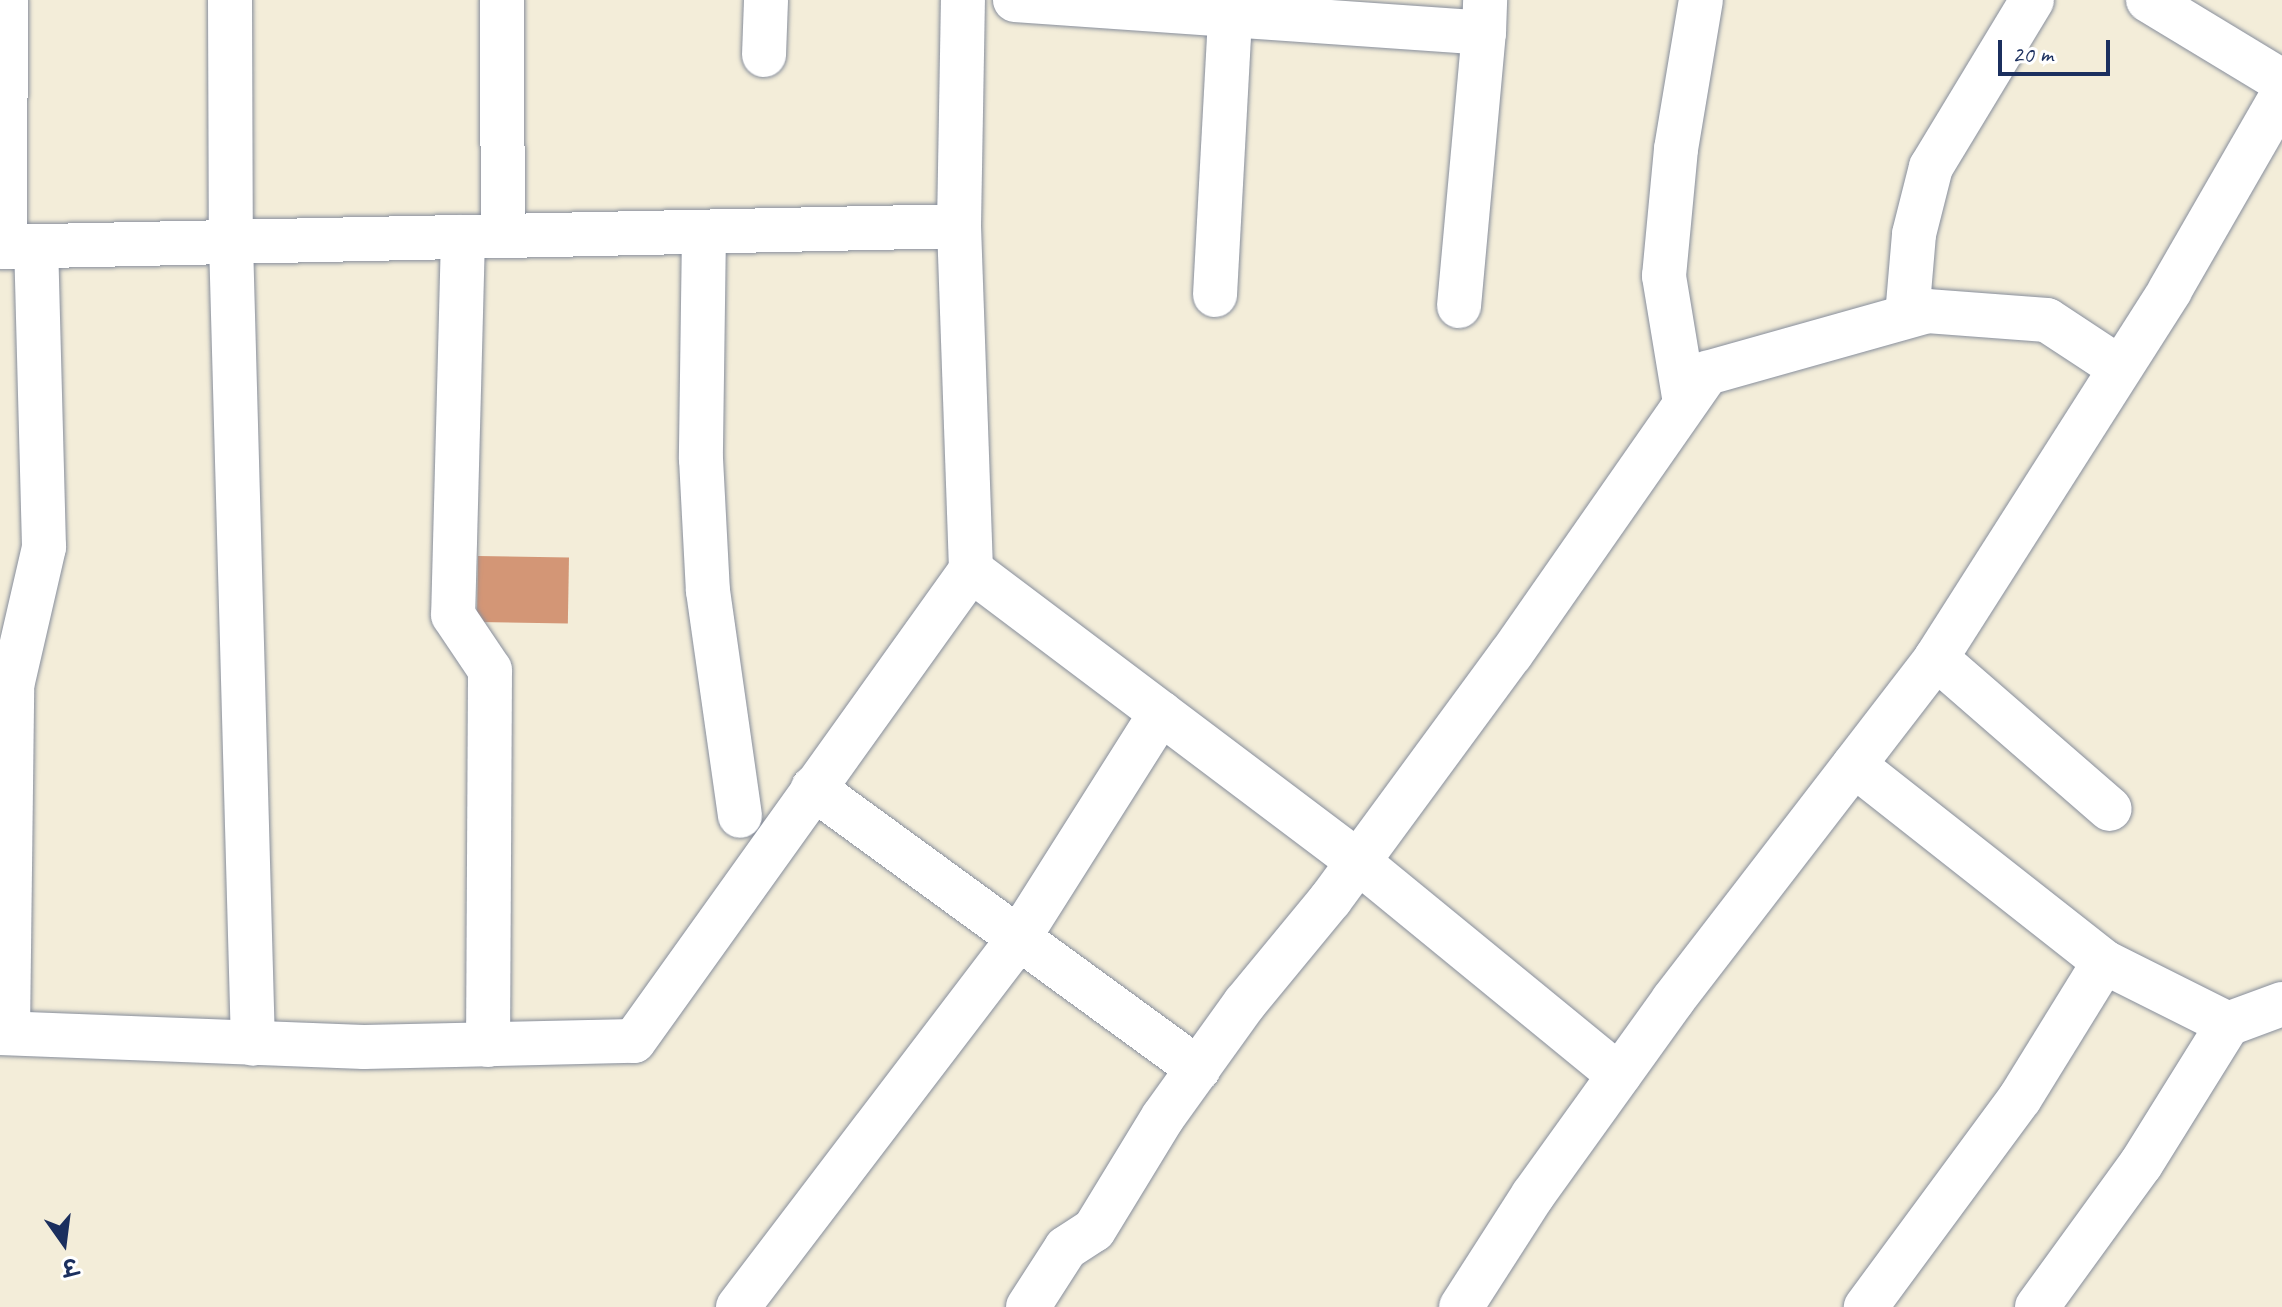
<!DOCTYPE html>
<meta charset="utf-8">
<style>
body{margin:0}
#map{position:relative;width:2282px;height:1307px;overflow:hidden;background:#f3edd9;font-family:Caveat,"Playpen Sans Deva",sans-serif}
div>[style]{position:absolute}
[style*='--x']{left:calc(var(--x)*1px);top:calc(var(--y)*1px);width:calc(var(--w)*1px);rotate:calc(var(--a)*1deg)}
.building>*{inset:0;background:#d39676;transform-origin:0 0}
.roads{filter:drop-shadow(0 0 2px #878e9c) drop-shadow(0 0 2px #878e9c)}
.minor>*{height:44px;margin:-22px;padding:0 22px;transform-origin:22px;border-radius:22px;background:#fff}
.major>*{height:44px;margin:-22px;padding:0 22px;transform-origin:22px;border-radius:22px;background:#fff}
span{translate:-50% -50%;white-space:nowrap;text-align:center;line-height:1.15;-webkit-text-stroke:6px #fff;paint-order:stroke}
.north{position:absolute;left:24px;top:1203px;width:80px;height:80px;-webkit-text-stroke:6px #fff;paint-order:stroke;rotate:166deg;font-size:22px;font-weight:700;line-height:32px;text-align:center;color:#1b2f5e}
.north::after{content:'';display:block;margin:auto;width:28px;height:36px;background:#1b2f5e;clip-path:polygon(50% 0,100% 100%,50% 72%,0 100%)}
.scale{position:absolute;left:1998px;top:40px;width:112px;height:36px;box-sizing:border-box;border:4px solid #1b2f5e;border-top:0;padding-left:10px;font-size:24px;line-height:28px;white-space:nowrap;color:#1b2f5e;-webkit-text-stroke:6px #fff;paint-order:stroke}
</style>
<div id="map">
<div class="building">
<div style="left:478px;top:556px;width:91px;height:66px;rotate:1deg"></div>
</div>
<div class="roads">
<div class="minor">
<div style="--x:230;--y:0;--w:242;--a:89.8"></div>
<div style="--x:231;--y:242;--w:802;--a:88.43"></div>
<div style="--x:502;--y:0;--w:236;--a:89.8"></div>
<div style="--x:1015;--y:0;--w:470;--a:4"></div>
<div style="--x:1484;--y:33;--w:33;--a:-88"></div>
<div style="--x:2148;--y:0;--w:157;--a:31.2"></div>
<div style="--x:764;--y:55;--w:55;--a:-87.9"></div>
<div style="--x:959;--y:226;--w:226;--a:-89"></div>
<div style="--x:704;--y:232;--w:227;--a:90.8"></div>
<div style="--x:701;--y:459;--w:132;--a:87"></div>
<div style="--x:708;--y:591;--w:227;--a:81.9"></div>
<div style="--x:463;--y:237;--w:378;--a:91.5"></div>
<div style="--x:453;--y:615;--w:66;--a:56.1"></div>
<div style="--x:490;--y:670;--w:375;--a:90.3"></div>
<div style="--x:0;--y:247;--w:959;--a:-1.25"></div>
<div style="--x:959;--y:226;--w:344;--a:88"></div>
<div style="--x:5;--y:247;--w:247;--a:-89.8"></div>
<div style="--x:1215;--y:295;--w:295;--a:-86.9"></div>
<div style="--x:1459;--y:306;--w:274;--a:-84.8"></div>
<div style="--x:1907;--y:316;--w:82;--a:-85.1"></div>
<div style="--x:1914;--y:234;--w:69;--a:-75.8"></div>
<div style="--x:1931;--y:167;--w:195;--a:-58.8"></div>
<div style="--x:1685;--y:403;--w:129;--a:-99.4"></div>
<div style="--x:1664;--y:276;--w:128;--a:-84.6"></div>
<div style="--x:1676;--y:149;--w:151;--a:-80.5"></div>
<div style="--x:1936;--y:658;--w:230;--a:41"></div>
<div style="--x:1854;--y:765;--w:318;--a:38.2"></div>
<div style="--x:2104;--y:962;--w:160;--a:121.7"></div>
<div style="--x:2020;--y:1098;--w:260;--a:126.4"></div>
<div style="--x:813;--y:788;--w:477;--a:36.1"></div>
<div style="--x:2228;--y:1024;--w:58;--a:-20.3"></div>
<div style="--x:0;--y:1033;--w:364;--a:2.2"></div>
<div style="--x:364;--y:1047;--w:270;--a:-1.3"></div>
<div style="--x:634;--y:1041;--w:579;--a:-54.42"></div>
<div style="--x:971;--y:570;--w:481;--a:37"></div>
<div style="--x:1355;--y:859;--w:341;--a:39.3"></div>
<div style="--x:8;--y:1033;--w:347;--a:-89.3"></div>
<div style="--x:12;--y:686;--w:143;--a:-77"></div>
<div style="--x:44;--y:547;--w:301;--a:-91.5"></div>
<div style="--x:738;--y:1307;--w:459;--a:-52.7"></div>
<div style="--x:1016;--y:942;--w:271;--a:-57.7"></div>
<div style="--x:1028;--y:1307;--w:70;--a:-57.2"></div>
<div style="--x:1066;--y:1248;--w:33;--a:-33"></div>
<div style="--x:1094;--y:1230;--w:132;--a:-58.6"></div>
<div style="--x:1163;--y:1117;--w:140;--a:-54.3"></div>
<div style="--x:1245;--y:1003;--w:134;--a:-50.5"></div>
<div style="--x:1330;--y:900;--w:305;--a:-53.7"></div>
<div style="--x:1511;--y:654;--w:343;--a:-55.1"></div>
<div style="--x:1707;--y:373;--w:229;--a:-15.7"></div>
<div style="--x:1927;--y:311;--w:120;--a:4.3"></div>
<div style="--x:2047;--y:320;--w:87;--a:33.3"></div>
<div style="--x:2037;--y:1307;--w:177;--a:-54"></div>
<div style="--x:2141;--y:1164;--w:165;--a:-58.1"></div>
<div style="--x:2228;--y:1024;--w:139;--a:-153.4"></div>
</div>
<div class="major">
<div style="--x:1461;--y:1307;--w:133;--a:-57.3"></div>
<div style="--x:1533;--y:1195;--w:240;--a:-54.3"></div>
<div style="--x:1673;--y:1000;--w:431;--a:-52.4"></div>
<div style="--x:1936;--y:658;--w:436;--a:-57.5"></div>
<div style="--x:2170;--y:290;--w:225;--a:-60.1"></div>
</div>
</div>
<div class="north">उ</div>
<div class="scale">20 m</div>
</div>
